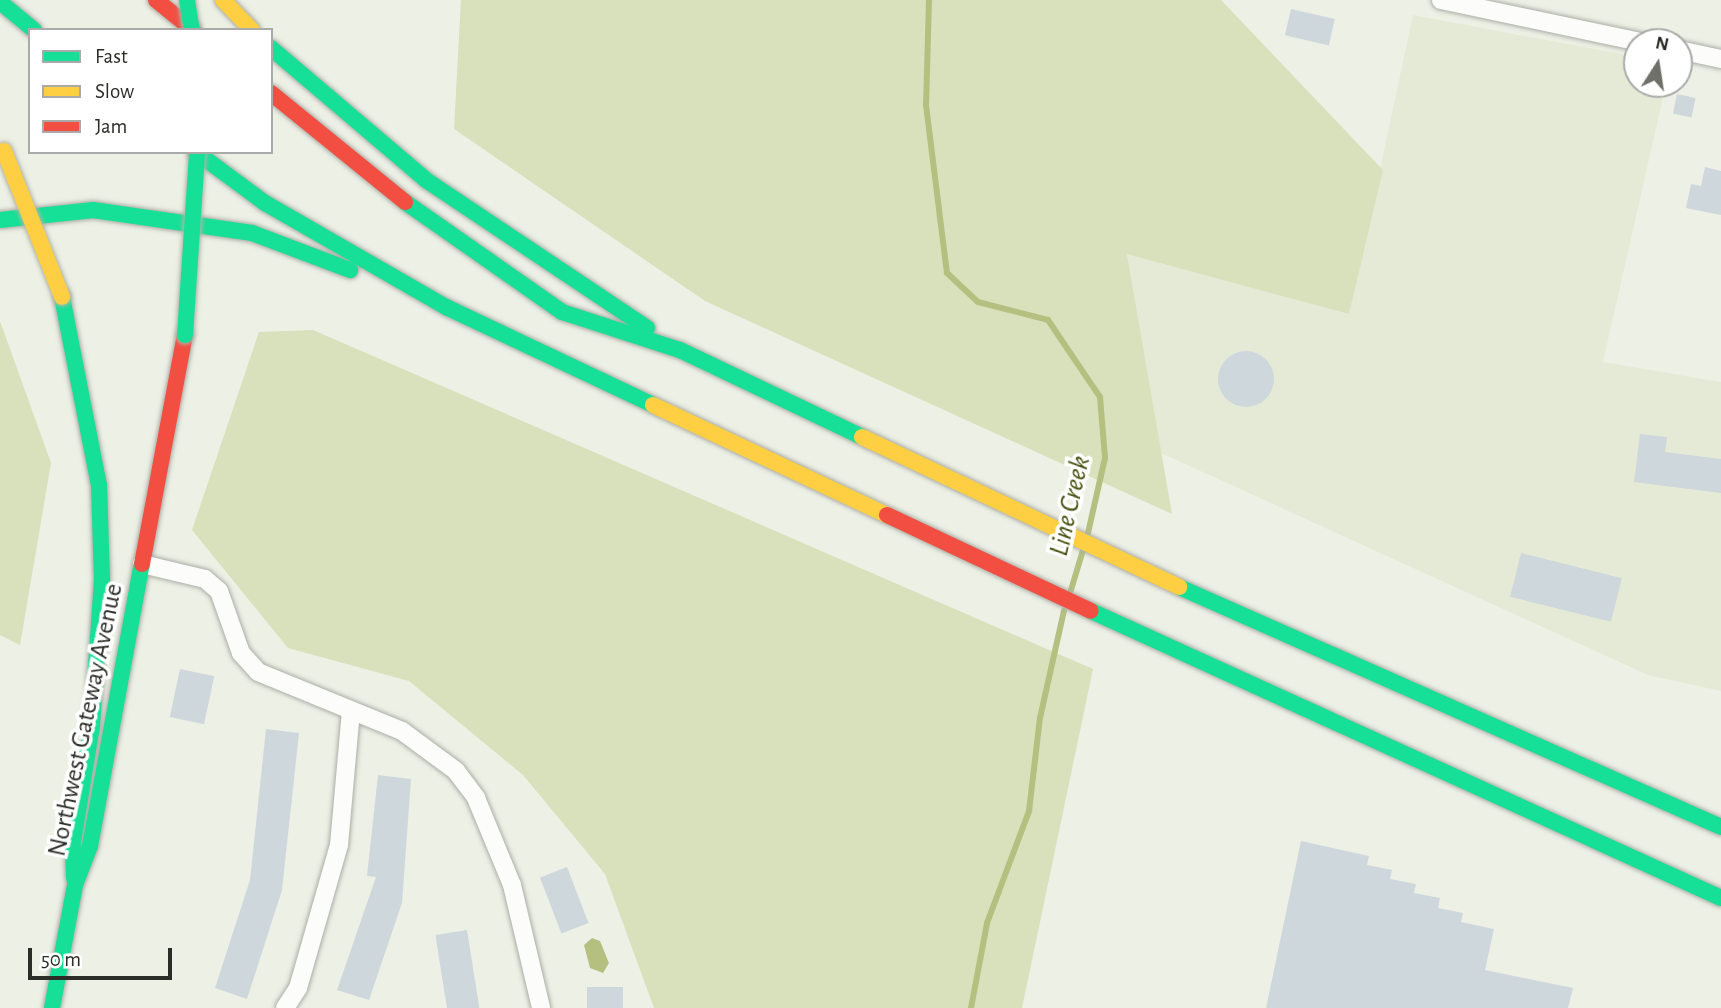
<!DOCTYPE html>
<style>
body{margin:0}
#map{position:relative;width:1721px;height:1008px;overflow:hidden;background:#edf0e5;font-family:"Alegreya Sans",sans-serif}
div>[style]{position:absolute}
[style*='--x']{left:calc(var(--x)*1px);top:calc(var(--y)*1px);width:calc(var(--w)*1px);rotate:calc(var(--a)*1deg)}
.built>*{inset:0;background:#e5ead6}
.green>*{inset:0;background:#d9e0bc}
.water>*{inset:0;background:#b5c080}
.stream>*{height:6px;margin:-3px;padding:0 3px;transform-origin:3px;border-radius:3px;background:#b5c080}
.building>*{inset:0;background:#ced7dc;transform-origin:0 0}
.round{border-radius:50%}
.roads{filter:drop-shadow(0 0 2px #acaea6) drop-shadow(0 0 2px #acaea6)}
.street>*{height:18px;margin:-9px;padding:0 9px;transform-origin:9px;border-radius:9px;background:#fcfdfb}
.fast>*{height:16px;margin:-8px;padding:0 8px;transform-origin:8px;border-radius:8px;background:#16e098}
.slow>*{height:16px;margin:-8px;padding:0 8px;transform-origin:8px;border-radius:8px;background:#ffcf43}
.jam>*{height:16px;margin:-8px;padding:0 8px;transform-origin:8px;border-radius:8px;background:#f24e42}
.bridges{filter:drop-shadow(0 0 2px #b2b5a7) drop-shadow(0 0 2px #b2b5a7)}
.fast-bridge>*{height:16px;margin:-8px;padding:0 8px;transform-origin:8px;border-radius:8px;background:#16e098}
.slow-bridge>*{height:16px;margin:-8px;padding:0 8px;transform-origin:8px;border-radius:8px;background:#ffcf43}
span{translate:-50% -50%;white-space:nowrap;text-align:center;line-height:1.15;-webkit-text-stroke:7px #fff;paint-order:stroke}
.street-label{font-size:26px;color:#2b2d26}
.water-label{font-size:28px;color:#485110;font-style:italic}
.legend{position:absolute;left:28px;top:28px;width:245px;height:126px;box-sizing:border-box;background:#fff;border:2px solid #aaaba8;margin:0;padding:9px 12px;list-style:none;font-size:21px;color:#2b2d26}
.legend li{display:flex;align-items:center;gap:14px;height:35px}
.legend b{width:35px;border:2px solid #aaaba8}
.north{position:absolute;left:1623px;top:28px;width:70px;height:70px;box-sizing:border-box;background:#fff;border:2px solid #aaaba8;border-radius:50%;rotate:12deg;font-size:19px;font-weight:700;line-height:28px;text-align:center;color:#2b2d26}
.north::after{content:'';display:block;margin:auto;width:24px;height:32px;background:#6f7169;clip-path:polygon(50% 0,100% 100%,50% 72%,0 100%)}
.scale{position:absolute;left:28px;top:948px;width:144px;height:32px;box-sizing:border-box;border:4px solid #2b2d26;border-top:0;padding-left:9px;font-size:21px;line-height:24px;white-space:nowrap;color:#2b2d26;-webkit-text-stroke:5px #fff;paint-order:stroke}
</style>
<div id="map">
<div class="built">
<div style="clip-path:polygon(1413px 15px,1637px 57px,1637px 84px,1666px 84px,1603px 362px,1721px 382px,1721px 691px,1648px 675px,1161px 453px,1127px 253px,1349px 314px)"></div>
</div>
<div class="green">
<div style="clip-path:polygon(461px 0,1221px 0,1383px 170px,1349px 314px,1127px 254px,1172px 514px,705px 301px,454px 129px)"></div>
<div style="clip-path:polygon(0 321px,51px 463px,20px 645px,0 635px)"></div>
<div style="clip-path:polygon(313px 330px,1093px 669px,1022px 1008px,654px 1008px,605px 874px,523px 775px,409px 681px,288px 648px,192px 530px,259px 332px)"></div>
</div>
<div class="water">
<div style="clip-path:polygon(592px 938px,600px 941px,609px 963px,603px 973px,590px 968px,584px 945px)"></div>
</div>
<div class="stream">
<div style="--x:929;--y:0;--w:105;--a:91.6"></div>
<div style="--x:926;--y:105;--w:169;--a:82.9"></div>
<div style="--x:947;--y:273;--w:42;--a:43.1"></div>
<div style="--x:978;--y:302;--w:72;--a:14.4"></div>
<div style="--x:1048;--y:320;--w:93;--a:56"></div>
<div style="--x:1100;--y:397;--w:61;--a:85.3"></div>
<div style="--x:1105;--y:458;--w:77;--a:102.8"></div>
<div style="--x:1071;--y:590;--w:42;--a:-73.3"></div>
<div style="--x:971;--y:1008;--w:86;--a:-79.3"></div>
<div style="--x:987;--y:923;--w:120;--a:-69.4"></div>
<div style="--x:1029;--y:811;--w:94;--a:-83.3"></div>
<div style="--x:1040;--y:718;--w:110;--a:-77.4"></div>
</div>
<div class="building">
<div style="left:1291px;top:9px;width:45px;height:27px;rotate:13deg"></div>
<div style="left:1677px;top:94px;width:19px;height:20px;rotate:12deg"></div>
<div style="clip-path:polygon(1705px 167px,1721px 171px,1721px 215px,1686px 208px,1691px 184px,1701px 186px)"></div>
<div class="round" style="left:1218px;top:351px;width:56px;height:56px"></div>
<div style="clip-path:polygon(1640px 434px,1667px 437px,1665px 452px,1721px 459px,1721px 493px,1634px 482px)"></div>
<div style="left:1521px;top:553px;width:104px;height:45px;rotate:14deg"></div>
<div style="left:180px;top:669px;width:35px;height:49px;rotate:12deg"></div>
<div style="clip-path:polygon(266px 729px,299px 733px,282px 890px,247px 999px,215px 988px,250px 880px)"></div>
<div style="clip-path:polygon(378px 775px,411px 779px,402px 903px,369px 1000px,337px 990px,376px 877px,367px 876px)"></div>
<div style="clip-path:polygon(1301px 841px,1369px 856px,1367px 865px,1392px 870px,1390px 879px,1416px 884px,1414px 893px,1440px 898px,1438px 908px,1463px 913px,1461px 922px,1494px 929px,1485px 970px,1573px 988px,1568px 1008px,1266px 1008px)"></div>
<div style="left:567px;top:867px;width:60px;height:29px;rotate:69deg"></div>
<div style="left:467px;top:930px;width:79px;height:32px;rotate:81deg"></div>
<div style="left:587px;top:987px;width:36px;height:21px"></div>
</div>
<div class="roads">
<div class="street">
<div style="--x:1441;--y:0;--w:203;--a:11.9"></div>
<div style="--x:1679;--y:50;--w:43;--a:12.1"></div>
<div style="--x:142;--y:564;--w:65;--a:13.4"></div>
<div style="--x:205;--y:579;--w:18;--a:41"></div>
<div style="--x:219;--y:591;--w:66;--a:70.5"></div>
<div style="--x:241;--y:653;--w:25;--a:48"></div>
<div style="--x:258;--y:672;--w:156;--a:22.3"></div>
<div style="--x:402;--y:731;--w:67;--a:36.5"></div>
<div style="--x:456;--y:771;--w:34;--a:53"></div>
<div style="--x:476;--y:798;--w:94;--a:67.5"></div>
<div style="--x:512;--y:885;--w:126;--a:76.7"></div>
<div style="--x:285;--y:1008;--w:24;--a:-57"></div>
<div style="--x:298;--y:988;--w:149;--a:-74"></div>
<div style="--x:339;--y:845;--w:135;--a:-84.9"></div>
</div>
<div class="fast">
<div style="--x:0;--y:2;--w:44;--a:39.5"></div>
<div style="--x:271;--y:48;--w:204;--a:40.4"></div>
<div style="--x:426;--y:180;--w:266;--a:33.8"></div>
<div style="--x:196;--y:152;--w:86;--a:36.5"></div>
<div style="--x:265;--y:203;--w:209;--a:29.9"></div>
<div style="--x:446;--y:307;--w:229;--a:25.3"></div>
<div style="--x:405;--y:202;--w:192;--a:35"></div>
<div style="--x:562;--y:312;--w:124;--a:17.9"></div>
<div style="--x:680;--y:350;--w:202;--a:25.5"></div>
<div style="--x:0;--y:220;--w:94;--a:-6.1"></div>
<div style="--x:93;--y:210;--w:161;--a:8.2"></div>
<div style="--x:252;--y:233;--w:105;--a:20.7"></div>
<div style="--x:62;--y:297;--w:192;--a:78.9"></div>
<div style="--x:99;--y:485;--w:94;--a:88.2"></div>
<div style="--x:102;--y:579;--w:147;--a:93.9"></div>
<div style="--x:1179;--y:587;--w:593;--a:23.88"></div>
<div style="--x:1091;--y:611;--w:692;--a:24.49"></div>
<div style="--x:74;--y:878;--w:36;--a:-92"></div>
<div style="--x:73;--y:842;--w:118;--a:-80.7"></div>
<div style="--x:52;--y:1008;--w:125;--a:-79.4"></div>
<div style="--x:75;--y:885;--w:42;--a:-69"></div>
<div style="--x:90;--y:846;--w:287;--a:-79.6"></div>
</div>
<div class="slow">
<div style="--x:223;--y:0;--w:42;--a:46"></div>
<div style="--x:653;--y:405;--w:259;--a:25.2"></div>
<div style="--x:862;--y:437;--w:351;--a:25.3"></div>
</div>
<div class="jam">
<div style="--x:156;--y:0;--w:48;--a:39"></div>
<div style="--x:271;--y:93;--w:173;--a:39.1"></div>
<div style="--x:887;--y:515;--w:225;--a:25.2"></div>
<div style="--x:142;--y:564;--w:233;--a:-79.4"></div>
</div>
</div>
<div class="bridges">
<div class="fast-bridge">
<div style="--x:187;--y:0;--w:30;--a:81"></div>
<div style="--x:185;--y:335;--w:183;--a:-86.2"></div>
</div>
<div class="slow-bridge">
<div style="--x:4;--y:151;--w:157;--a:68.3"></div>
</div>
</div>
<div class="street-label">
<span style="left:86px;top:720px;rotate:-78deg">Northwest Gateway Avenue</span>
</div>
<div class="water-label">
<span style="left:1070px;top:506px;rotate:-77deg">Line Creek</span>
</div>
<ul class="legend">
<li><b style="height:9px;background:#16e098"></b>Fast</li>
<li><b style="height:9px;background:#ffcf43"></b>Slow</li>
<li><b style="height:9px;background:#f24e42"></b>Jam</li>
</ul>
<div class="north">N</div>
<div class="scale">50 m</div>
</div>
